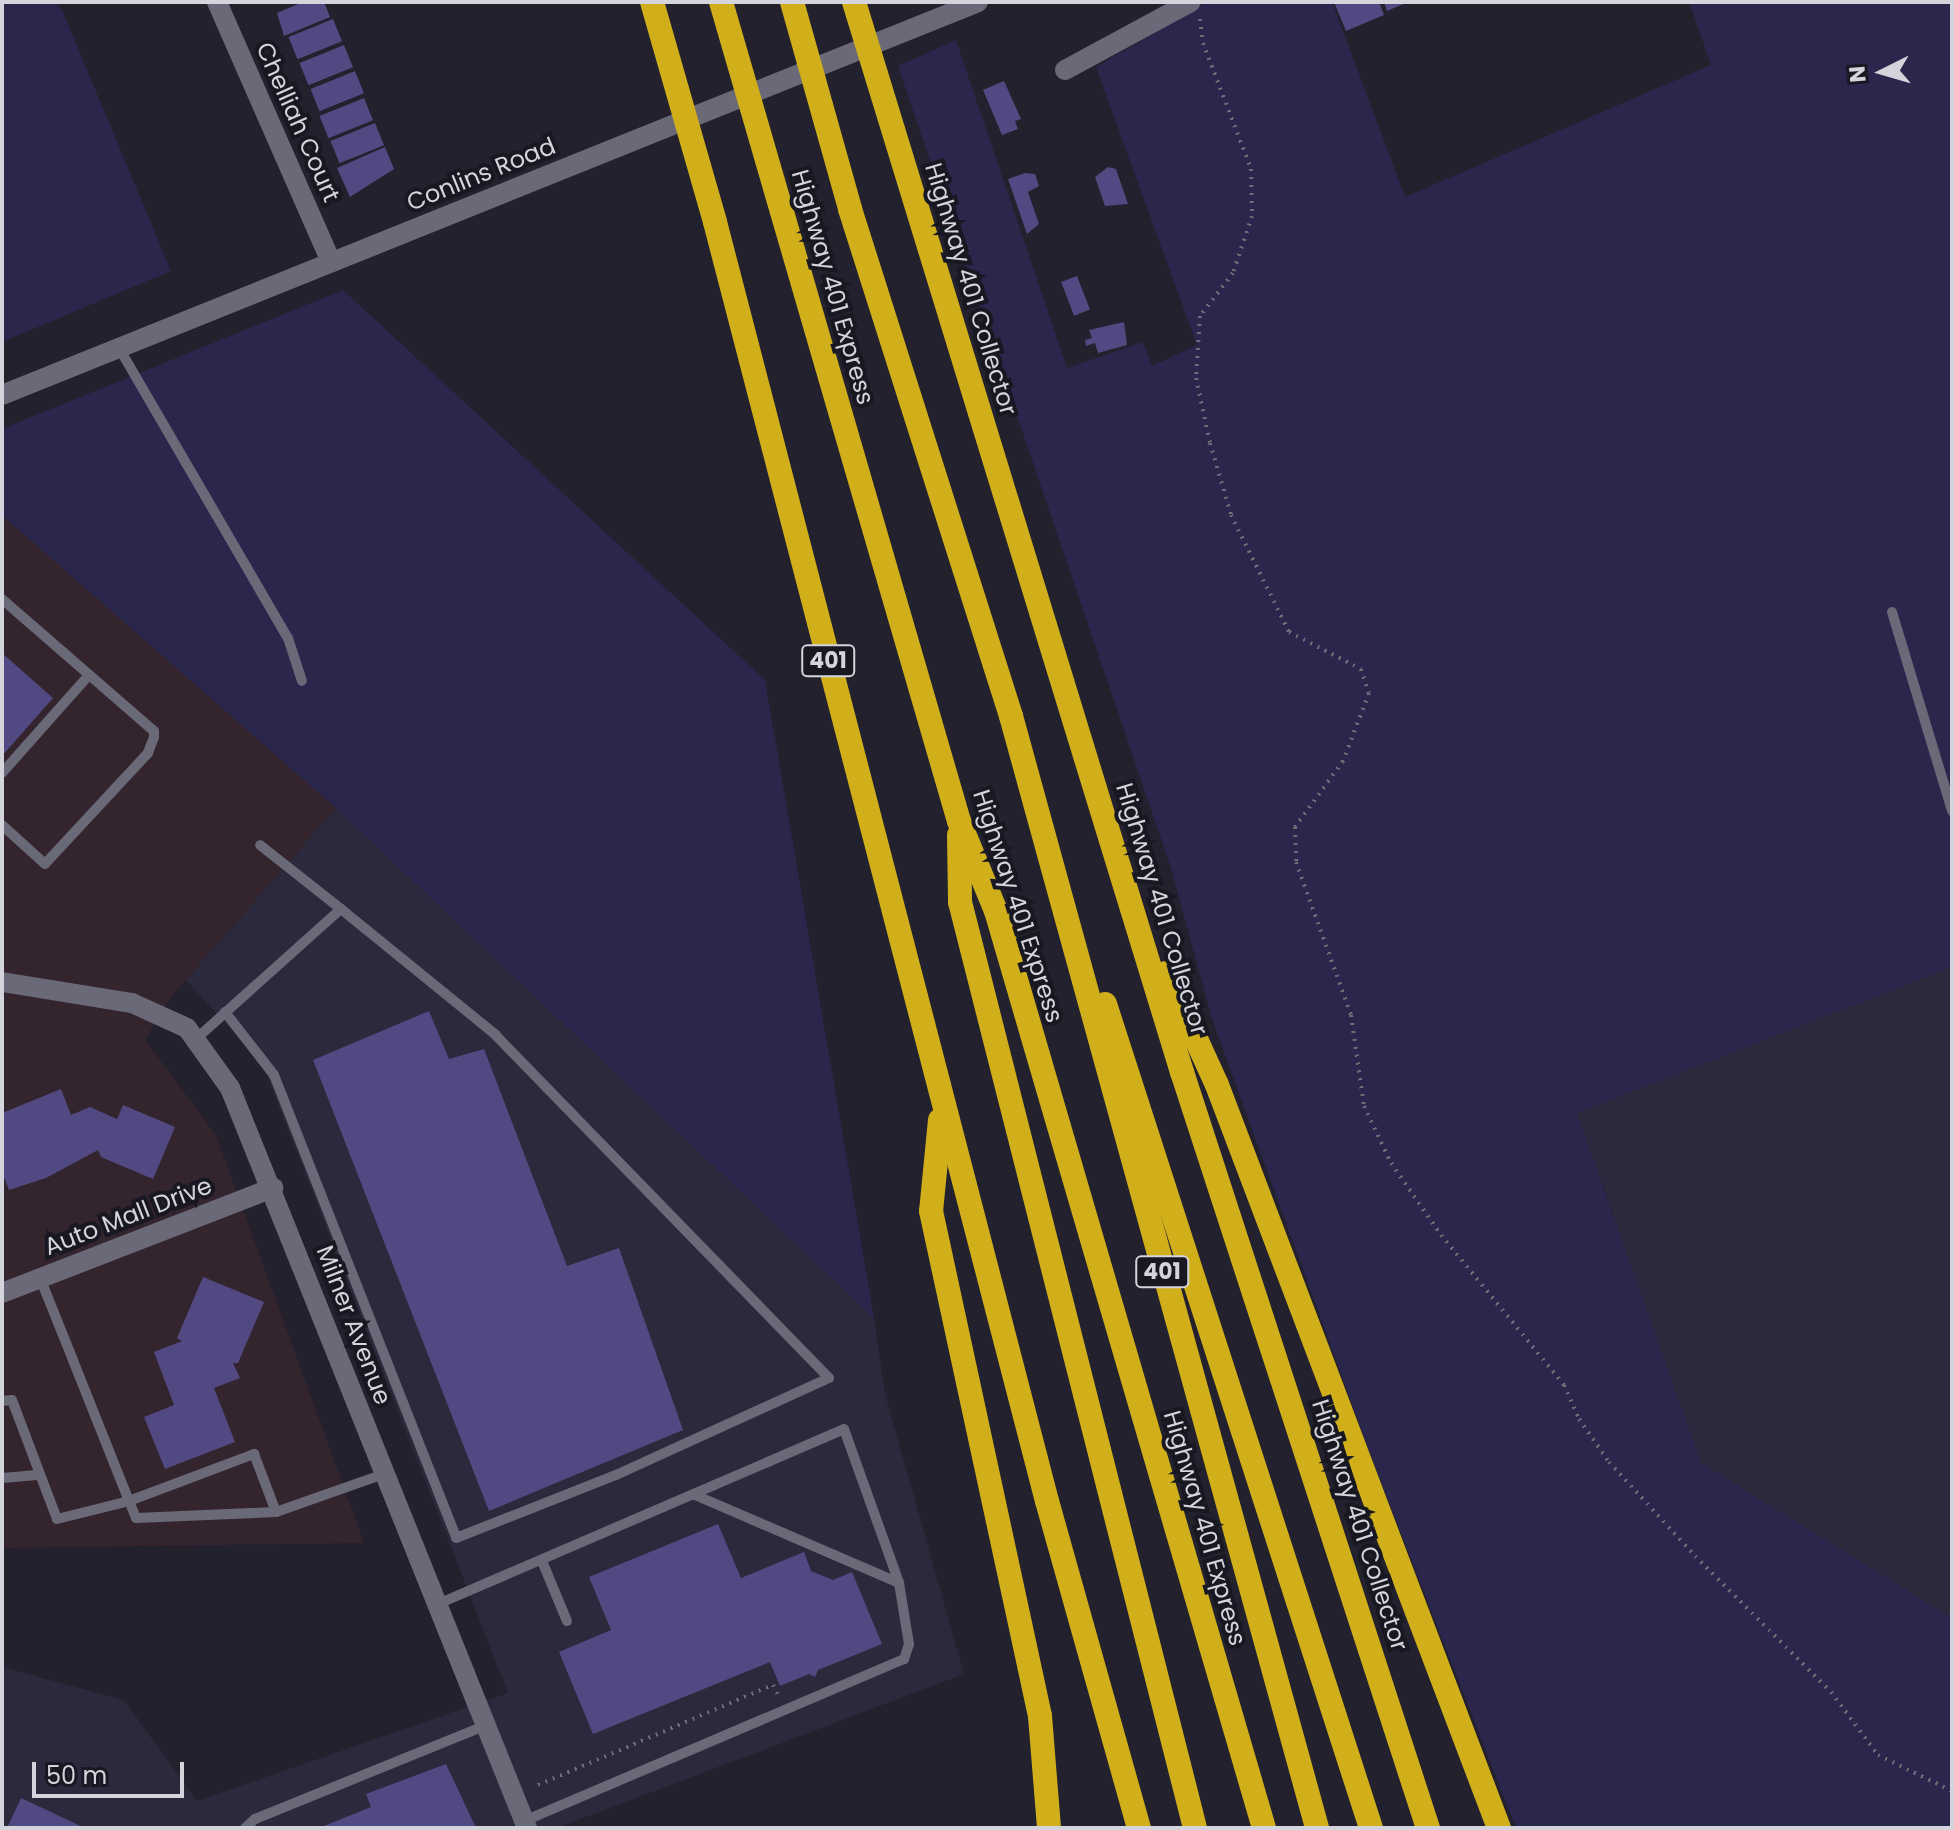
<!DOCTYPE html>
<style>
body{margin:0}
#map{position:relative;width:1954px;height:1830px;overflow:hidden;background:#22212d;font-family:Poppins,sans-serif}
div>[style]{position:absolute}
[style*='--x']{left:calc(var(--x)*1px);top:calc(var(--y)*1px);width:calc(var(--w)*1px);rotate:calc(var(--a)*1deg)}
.commercial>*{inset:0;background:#34242e}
.built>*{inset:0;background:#2b293b}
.green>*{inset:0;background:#2b264c}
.building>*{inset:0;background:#514a82;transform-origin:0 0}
.path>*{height:4px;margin-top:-2px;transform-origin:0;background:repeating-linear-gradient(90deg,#6d6d77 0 2px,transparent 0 8px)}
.service>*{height:10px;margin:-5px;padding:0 5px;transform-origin:5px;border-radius:5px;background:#6a6978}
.minor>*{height:20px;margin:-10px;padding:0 10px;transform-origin:10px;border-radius:10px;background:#6a6978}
.tertiary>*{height:20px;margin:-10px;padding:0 10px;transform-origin:10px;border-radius:10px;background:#6a6978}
.motorway>*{height:24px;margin:-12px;padding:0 12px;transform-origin:12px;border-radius:12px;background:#d0af1b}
span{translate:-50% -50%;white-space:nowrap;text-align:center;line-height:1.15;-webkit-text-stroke:8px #181823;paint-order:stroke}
.shield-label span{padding:2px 6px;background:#181823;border:2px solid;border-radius:6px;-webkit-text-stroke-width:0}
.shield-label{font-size:22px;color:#d4d4dc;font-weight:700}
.street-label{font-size:24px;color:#d4d4dc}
.frame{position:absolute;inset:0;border:4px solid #d4d4dc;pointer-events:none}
.north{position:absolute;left:1842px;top:32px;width:80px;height:80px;-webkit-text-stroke:6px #181823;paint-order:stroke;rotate:265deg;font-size:22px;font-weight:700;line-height:32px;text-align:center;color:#d4d4dc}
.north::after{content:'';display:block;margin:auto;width:28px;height:36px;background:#d4d4dc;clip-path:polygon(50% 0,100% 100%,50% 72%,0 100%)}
.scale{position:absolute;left:32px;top:1762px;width:152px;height:36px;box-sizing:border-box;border:4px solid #d4d4dc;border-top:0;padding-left:10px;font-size:24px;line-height:28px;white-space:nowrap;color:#d4d4dc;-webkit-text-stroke:6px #181823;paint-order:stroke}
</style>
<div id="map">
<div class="commercial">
<div style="clip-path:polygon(2px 515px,336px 808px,170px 998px,145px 1040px,216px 1135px,364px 1543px,2px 1548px)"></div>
</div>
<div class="built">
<div style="clip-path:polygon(336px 808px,874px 1318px,885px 1394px,964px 1674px,557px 1828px,2px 1828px,2px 1667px,124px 1700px,197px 1801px,508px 1693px,262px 1063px,186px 980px)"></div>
<div style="clip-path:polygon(1952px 967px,1952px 1618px,1701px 1463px,1577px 1112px)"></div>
</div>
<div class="green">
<div style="clip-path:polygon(2px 2px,53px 2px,62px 10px,171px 271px,2px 342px)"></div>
<div style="clip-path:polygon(1208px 2px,1332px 2px,1405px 197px,1711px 65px,1689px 2px,1952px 2px,1952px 967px,1577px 1113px,1701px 1463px,1952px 1618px,1952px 1828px,1516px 1828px,1370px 1454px,1212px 1019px,1171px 868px,898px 66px,956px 40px,1067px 368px,1143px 342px,1152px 366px,1197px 345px,1096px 67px)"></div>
<div style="clip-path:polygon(343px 290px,765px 680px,874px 1318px,336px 808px,2px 515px,2px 429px)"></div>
</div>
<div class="building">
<div style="clip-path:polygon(303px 2px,324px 2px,330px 17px,284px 36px,277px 13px)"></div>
<div style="clip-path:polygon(1334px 2px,1379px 2px,1384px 15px,1346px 31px)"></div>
<div style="clip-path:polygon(1384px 2px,1408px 2px,1387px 11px)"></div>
<div style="left:333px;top:19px;width:24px;height:48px;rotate:68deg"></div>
<div style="left:344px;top:45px;width:24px;height:48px;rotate:68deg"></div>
<div style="left:355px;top:71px;width:24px;height:48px;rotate:68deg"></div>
<div style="clip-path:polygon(1004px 81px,1021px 119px,1015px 121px,1018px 129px,1002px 135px,983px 90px)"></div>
<div style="left:364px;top:98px;width:24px;height:48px;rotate:68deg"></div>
<div style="left:375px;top:123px;width:24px;height:48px;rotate:68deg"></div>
<div style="clip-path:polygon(385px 147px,394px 169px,350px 197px,337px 168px)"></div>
<div style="clip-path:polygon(1108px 167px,1116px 169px,1128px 204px,1105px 206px,1095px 177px)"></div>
<div style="clip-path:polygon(1025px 173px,1035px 174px,1039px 186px,1028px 192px,1039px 224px,1027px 234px,1008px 179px)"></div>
<div style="left:1077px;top:276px;width:36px;height:17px;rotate:69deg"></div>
<div style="clip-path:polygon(1124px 322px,1127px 345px,1098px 353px,1095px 343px,1086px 346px,1085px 340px,1092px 338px,1089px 330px)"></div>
<div style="clip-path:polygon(2px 653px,53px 698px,2px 756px)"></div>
<div style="clip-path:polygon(429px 1011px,449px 1059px,484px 1049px,567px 1266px,619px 1248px,683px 1430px,489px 1511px,313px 1060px)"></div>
<div style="clip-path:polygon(61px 1089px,71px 1115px,90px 1107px,117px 1119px,123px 1105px,175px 1127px,153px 1179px,101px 1157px,98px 1150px,46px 1178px,9px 1190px,2px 1172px,2px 1113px)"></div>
<div style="clip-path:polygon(203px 1277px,264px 1302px,238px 1363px,233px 1363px,240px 1378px,214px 1388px,235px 1442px,165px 1469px,144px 1417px,174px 1405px,154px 1352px,182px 1341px,177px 1338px)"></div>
<div style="clip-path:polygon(718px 1524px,741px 1578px,804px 1552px,811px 1571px,833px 1580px,852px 1572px,882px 1644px,818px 1670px,815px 1677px,809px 1674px,780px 1686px,770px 1662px,593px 1734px,559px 1652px,611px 1630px,589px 1577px)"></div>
<div style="clip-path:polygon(446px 1764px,476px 1828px,319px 1828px,371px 1807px,366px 1794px)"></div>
<div style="clip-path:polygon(21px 1798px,85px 1828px,7px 1828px)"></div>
</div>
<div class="path">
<div style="--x:1200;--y:19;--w:24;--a:83"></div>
<div style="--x:1203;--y:43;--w:135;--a:69.1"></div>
<div style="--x:1251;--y:169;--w:47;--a:88.8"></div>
<div style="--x:1252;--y:216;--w:60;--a:108.4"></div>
<div style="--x:1233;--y:273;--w:54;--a:127.5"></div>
<div style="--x:1200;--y:316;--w:62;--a:93.7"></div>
<div style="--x:1196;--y:378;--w:66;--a:77.8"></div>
<div style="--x:1210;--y:443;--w:75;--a:73.7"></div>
<div style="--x:1231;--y:515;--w:131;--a:63.6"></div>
<div style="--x:1289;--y:632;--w:81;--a:27.2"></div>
<div style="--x:1361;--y:669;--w:25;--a:72"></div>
<div style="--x:1369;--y:693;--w:73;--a:110.9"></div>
<div style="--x:1343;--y:761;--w:82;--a:126"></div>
<div style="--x:1295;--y:827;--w:35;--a:88"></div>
<div style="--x:1296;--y:862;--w:163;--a:70.2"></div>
<div style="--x:1351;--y:1015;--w:92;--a:81.9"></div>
<div style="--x:1364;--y:1106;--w:63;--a:64.7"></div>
<div style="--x:1391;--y:1163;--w:88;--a:55.2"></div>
<div style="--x:1441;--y:1235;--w:194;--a:50.6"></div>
<div style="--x:1564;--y:1385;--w:37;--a:66"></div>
<div style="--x:1579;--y:1419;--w:52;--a:55.1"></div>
<div style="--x:1609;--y:1462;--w:127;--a:47.5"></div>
<div style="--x:1695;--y:1556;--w:192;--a:45"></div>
<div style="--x:1831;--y:1692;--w:79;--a:53.3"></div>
<div style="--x:1878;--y:1755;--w:82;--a:25.9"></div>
<div style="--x:538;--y:1785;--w:255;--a:-23.1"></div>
<div style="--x:773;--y:1685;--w:13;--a:63"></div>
</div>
<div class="service">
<div style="--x:119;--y:348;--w:336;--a:59.8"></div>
<div style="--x:288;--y:638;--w:45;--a:72"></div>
<div style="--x:2;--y:599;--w:201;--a:41"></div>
<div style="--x:154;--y:731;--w:6;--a:90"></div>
<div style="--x:154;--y:737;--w:17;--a:111"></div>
<div style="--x:148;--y:753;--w:151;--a:132.9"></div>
<div style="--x:45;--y:864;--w:58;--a:-137.8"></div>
<div style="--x:1892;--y:612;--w:208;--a:73.2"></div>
<div style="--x:2;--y:773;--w:131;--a:-48.4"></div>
<div style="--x:225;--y:1012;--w:80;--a:52.1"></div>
<div style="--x:274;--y:1075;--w:497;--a:68.5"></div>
<div style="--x:456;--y:1538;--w:172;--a:-21.5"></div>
<div style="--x:616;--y:1475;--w:234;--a:-24.5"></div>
<div style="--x:829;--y:1378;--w:478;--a:-134.2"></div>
<div style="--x:496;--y:1035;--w:200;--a:-140.9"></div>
<div style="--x:197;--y:1038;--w:193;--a:-41.9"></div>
<div style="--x:341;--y:909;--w:103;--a:-141.7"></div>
<div style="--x:2;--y:1401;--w:10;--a:-6"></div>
<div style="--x:12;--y:1400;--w:127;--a:69.3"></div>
<div style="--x:57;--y:1519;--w:74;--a:-14"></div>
<div style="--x:129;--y:1501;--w:134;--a:-20.6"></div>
<div style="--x:254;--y:1454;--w:62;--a:69.2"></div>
<div style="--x:276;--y:1512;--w:140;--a:177.5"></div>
<div style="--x:136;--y:1518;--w:18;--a:-112"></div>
<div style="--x:129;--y:1501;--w:152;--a:-111.7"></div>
<div style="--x:73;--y:1360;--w:88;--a:-111.9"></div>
<div style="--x:2;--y:1478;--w:38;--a:-5"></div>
<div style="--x:695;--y:1495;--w:222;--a:23.3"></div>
<div style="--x:276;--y:1512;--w:114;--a:-19.4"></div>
<div style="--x:542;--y:1561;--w:65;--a:67.4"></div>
<div style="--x:438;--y:1604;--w:442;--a:-23.3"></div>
<div style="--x:844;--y:1429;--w:164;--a:70.3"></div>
<div style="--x:899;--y:1583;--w:62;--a:80.7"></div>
<div style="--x:909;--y:1644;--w:16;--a:108"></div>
<div style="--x:904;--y:1659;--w:412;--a:156.9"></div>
<div style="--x:245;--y:1828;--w:13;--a:-42"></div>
<div style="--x:255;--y:1819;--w:249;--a:-22.1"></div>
</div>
<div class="minor">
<div style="--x:217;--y:2;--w:284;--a:66.3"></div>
<div style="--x:1065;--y:70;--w:143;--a:-28.4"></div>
<div style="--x:2;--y:1293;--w:291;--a:-21.2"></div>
</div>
<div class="tertiary">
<div style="--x:2;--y:395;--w:1052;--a:-21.93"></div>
<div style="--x:2;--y:982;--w:132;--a:9.2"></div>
<div style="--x:132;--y:1003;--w:60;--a:24.4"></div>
<div style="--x:187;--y:1028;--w:74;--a:54.4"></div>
<div style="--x:230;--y:1088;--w:797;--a:68.13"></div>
</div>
<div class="motorway">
<div style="--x:652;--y:2;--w:229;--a:74"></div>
<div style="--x:715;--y:222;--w:1321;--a:75.45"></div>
<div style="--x:1047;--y:1501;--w:340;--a:74.3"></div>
<div style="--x:721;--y:2;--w:853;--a:73.8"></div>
<div style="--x:959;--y:821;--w:97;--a:67.7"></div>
<div style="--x:996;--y:911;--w:955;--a:73.71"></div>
<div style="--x:792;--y:2;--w:215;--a:74.3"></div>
<div style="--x:850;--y:209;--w:532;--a:72.38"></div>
<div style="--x:1011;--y:716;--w:1153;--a:74.61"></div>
<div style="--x:854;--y:2;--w:1119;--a:72.96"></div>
<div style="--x:1182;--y:1072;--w:795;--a:71.98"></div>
<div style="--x:959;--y:835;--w:67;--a:89.1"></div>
<div style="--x:960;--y:902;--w:955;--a:75.76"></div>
<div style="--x:1166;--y:973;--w:123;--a:65.5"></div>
<div style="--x:1217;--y:1085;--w:795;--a:69.22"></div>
<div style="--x:1105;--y:1004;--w:866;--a:72.11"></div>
<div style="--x:940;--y:1120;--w:91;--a:95.6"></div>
<div style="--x:931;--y:1211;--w:517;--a:77.82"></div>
<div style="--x:1040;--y:1716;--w:112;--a:85.4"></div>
</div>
<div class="shield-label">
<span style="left:828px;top:661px">401</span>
<span style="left:1162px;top:1272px">401</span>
</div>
<div class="street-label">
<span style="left:298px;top:122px;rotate:66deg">Chelliah Court</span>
<span style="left:481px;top:174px;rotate:-22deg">Conlins Road</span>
<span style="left:833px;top:287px;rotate:74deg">Highway 401 Express</span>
<span style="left:971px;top:289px;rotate:73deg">Highway 401 Collector</span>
<span style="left:1018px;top:906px;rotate:72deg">Highway 401 Express</span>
<span style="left:1162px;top:909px;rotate:73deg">Highway 401 Collector</span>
<span style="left:128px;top:1216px;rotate:-21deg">Auto Mall Drive</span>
<span style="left:354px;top:1325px;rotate:69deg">Milner Avenue</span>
<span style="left:1360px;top:1525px;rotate:72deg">Highway 401 Collector</span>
<span style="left:1205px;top:1528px;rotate:74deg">Highway 401 Express</span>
</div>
<div class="frame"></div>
<div class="north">N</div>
<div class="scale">50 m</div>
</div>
